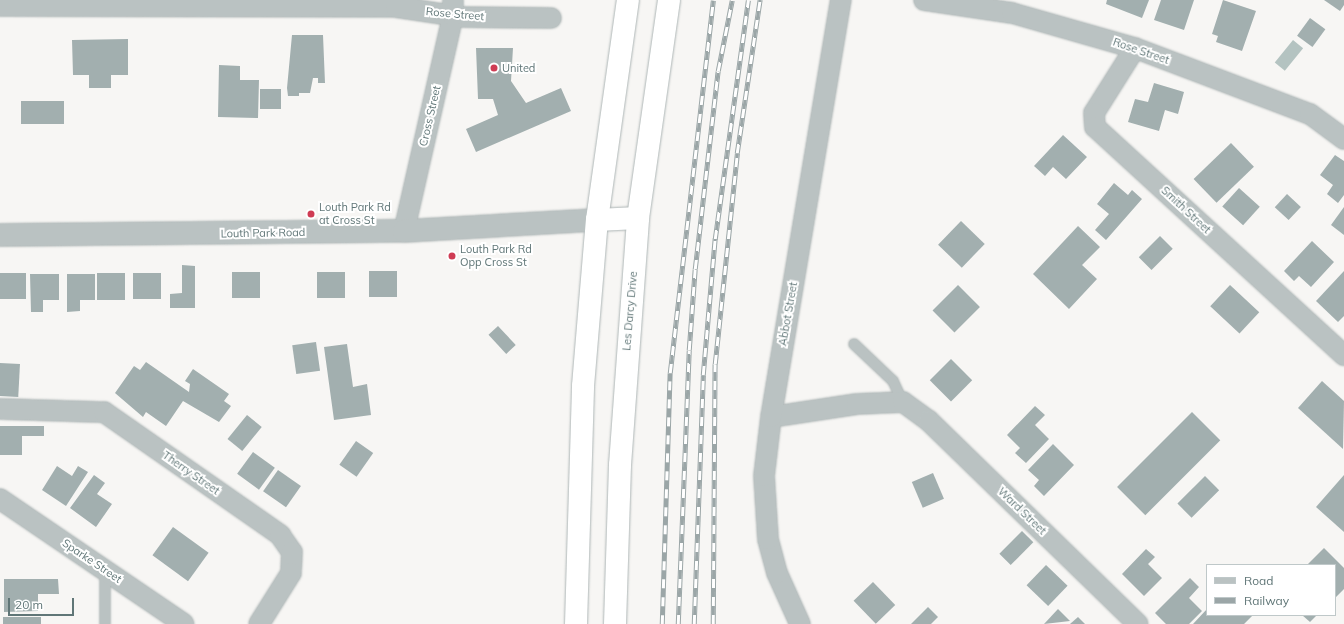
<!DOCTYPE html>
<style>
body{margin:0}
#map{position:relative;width:1344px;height:624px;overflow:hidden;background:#f7f6f4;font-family:Mulish,sans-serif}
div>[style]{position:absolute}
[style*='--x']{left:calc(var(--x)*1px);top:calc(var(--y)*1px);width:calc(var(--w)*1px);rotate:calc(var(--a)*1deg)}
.water>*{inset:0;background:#b4c3c1;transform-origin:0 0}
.building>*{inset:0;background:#a2afaf;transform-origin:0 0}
.roads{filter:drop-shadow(0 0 1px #aeb6b6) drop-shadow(0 0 1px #aeb6b6)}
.service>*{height:10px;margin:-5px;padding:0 5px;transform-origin:5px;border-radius:5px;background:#bac2c2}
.minor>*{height:20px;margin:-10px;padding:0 10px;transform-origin:10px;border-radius:10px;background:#bac2c2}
.tertiary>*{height:22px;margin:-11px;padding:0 11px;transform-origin:11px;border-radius:11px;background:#bac2c2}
.trunk>*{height:22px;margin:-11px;padding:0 11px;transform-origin:11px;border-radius:11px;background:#fff}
.rail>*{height:4.5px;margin-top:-2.25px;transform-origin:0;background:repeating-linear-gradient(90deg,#fff 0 9px,#9ba6a7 0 18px);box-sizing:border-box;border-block:1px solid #9ba6a7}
.dots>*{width:11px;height:11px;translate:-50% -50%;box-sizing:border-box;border:2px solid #fff;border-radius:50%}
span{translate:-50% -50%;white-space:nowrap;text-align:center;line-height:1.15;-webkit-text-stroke:4px #fff;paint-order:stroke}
.street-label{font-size:11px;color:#607677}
.poi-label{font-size:11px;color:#607677}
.left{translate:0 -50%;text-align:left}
.legend{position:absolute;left:1206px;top:564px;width:130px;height:52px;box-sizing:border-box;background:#fff;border:1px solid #bfc8c9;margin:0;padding:5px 7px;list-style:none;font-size:12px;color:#607677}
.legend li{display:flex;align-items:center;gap:8px;height:20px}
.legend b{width:20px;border:1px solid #bfc8c9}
.scale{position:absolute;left:8px;top:598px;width:66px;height:18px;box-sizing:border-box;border:2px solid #607677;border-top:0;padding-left:5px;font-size:12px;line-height:14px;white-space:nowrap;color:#607677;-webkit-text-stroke:3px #fff;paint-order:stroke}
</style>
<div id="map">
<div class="water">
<div style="left:1293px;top:40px;width:13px;height:29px;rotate:39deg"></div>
</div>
<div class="building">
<div style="clip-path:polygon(1107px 0,1149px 0,1142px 18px,1106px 4px)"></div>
<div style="clip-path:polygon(1161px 0,1194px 0,1184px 30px,1154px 20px)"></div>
<div style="clip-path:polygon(1223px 0,1256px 11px,1242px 51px,1216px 42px,1218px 36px,1212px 34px)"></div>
<div style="clip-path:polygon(1324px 0,1344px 0,1344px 5px,1340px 11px)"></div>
<div style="left:1310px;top:18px;width:19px;height:22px;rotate:36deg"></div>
<div style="clip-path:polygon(292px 35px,323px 35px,325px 83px,318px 83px,318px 78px,313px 78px,310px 93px,299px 93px,299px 96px,288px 96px,287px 88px)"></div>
<div style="clip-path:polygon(128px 39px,128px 75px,111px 75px,111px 88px,89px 88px,89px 75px,73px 75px,72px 40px)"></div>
<div style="clip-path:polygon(476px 48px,513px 48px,511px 81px,526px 103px,561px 88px,571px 111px,476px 152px,466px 129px,498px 115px,493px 99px,478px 99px)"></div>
<div style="clip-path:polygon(219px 65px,240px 66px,240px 80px,259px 80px,258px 118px,218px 117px)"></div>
<div style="clip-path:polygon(1154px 83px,1184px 92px,1178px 114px,1165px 110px,1159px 131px,1128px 122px,1135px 99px,1148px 102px)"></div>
<div style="left:260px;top:89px;width:21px;height:20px"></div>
<div style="left:21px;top:101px;width:43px;height:23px"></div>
<div style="clip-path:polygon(1063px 135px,1087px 157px,1066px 179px,1053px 167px,1045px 176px,1034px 166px)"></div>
<div style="left:1231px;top:143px;width:33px;height:52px;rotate:46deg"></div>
<div style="clip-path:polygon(1335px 155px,1344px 161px,1344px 195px,1338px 203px,1327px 194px,1333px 185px,1320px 175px)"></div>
<div style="clip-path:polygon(1114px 183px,1128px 195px,1132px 190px,1142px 199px,1106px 240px,1095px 230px,1109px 214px,1097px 204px)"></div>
<div style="left:1239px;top:188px;width:28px;height:25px;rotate:42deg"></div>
<div style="left:1287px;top:194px;width:19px;height:18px;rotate:43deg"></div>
<div style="clip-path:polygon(1344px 207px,1344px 235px,1331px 225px)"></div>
<div style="left:961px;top:221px;width:33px;height:33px;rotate:44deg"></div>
<div style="clip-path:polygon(1078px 226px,1100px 247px,1082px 265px,1097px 279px,1069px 309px,1033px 274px)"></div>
<div style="left:1160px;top:236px;width:18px;height:30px;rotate:45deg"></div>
<div style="clip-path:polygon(1312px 241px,1334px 262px,1311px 287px,1299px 276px,1294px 281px,1284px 271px)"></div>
<div style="clip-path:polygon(182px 265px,195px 266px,195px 308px,170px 308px,170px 294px,182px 293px)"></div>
<div style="left:369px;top:271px;width:28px;height:26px"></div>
<div style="clip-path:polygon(1344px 271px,1344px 316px,1338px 322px,1316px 301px)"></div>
<div style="left:232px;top:272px;width:28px;height:26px"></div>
<div style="left:317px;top:272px;width:28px;height:26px"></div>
<div style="left:0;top:273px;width:26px;height:26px"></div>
<div style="left:97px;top:273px;width:28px;height:27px"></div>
<div style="left:133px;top:273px;width:28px;height:26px"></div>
<div style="clip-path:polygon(30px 274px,59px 274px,59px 300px,43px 300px,43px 312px,31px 312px)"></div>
<div style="clip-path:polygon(67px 274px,95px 274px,95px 300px,80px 300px,80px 311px,67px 312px)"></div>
<div style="left:958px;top:285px;width:31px;height:36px;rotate:45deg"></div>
<div style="left:1230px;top:285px;width:40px;height:29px;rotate:43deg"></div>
<div style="left:498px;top:326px;width:26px;height:13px;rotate:47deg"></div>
<div style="left:316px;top:342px;width:29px;height:24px;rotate:82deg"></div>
<div style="clip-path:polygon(347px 344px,353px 387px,367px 384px,371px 415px,334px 420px,324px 347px)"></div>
<div style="left:951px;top:359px;width:30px;height:30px;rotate:45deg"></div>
<div style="clip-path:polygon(146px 362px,189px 392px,190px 384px,185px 381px,193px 369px,229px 394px,224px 401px,231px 406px,219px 422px,183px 401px,166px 426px,146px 412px,143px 417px,115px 393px,134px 366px,140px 370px)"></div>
<div style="left:0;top:363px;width:20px;height:33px;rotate:3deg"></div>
<div style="clip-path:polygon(1322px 381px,1344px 401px,1343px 449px,1298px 408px)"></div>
<div style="clip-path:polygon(1035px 406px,1045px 415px,1035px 425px,1049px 439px,1026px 463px,1015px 453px,1020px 448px,1007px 435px)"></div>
<div style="left:1192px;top:412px;width:40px;height:106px;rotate:45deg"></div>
<div style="left:247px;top:415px;width:19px;height:31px;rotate:39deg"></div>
<div style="clip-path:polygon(0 426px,44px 426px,44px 436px,22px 436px,22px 455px,0 455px)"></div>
<div style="left:356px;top:441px;width:21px;height:29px;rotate:35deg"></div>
<div style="clip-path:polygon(1053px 444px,1074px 465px,1044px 496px,1034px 486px,1039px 480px,1028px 470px)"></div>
<div style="left:253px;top:452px;width:27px;height:27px;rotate:36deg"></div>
<div style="clip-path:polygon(57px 466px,72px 476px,78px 466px,88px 472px,66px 506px,42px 490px)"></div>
<div style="left:278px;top:470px;width:28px;height:26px;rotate:35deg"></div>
<div style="left:933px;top:473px;width:28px;height:23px;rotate:67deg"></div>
<div style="clip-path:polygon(94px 475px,105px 483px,97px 494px,112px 504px,96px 527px,70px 508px)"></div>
<div style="clip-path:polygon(1344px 475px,1344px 532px,1316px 507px)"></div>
<div style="left:1205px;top:476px;width:20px;height:39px;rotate:45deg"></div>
<div style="left:173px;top:527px;width:44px;height:35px;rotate:36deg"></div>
<div style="left:1022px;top:531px;width:16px;height:32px;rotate:45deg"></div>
<div style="clip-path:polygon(1324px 548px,1344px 568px,1344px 589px,1335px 598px,1335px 565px,1307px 565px)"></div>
<div style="clip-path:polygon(1146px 549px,1155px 557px,1148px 564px,1162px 578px,1144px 596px,1122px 574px)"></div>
<div style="left:1046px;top:565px;width:30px;height:28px;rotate:44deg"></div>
<div style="clip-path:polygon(1190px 578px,1199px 587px,1189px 598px,1202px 611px,1189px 624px,1166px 624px,1155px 613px)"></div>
<div style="clip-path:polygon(4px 579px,58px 579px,59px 594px,38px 594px,38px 611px,4px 612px)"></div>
<div style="left:873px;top:582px;width:32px;height:27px;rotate:46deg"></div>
<div style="clip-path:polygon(928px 607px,938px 617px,931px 624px,911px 624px)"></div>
<div style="clip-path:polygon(1058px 609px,1070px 621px,1044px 624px)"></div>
<div style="clip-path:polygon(1207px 609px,1207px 615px,1253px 615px,1244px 624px,1193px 624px)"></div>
<div style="clip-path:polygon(1302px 615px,1317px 615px,1310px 622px)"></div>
<div style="left:3px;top:617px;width:38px;height:7px"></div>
<div style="clip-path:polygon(1078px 617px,1085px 624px,1070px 624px)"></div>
</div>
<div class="roads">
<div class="service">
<div style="--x:854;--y:344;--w:54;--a:43.5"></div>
<div style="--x:893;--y:381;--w:23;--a:65"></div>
<div style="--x:105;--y:624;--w:54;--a:-90"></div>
</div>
<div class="minor">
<div style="--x:924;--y:0;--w:89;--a:8.4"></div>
<div style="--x:1012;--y:13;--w:128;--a:15.9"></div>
<div style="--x:1135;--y:48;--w:187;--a:20.7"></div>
<div style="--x:1310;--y:114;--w:42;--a:36.3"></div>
<div style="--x:0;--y:6;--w:396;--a:0.1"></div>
<div style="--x:396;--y:7;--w:68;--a:8.5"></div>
<div style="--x:463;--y:17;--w:88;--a:0.7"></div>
<div style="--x:1135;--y:48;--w:77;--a:122.2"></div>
<div style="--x:1094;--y:113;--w:14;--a:86"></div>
<div style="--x:1095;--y:127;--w:338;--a:42.5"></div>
<div style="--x:404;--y:231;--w:221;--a:-77.2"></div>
<div style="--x:453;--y:16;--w:16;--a:-90"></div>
<div style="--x:0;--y:409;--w:104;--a:1.7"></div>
<div style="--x:104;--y:412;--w:215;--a:34.9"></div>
<div style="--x:280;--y:535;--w:21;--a:55"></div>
<div style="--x:292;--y:552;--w:21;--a:93"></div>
<div style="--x:291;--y:573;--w:60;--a:122.1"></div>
<div style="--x:771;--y:417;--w:87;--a:-8.6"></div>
<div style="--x:857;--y:404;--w:46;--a:-2.5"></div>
<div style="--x:903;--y:402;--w:32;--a:36"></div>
<div style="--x:929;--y:421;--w:291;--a:44.2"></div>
<div style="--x:0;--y:499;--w:222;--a:34.2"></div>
<div style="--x:800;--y:624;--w:56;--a:-114.3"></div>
<div style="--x:777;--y:573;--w:35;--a:-105"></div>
<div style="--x:768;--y:539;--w:63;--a:-93.6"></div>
<div style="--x:764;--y:476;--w:59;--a:-83.2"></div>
<div style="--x:771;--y:417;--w:423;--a:-80.5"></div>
</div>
<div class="tertiary">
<div style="--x:0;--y:235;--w:404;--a:-0.6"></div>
<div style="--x:404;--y:231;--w:193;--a:-3.3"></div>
</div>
<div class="trunk">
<div style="--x:597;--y:220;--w:41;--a:-2.8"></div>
<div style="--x:576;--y:624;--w:238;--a:-88.3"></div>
<div style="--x:583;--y:386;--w:167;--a:-85.2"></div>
<div style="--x:597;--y:220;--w:222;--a:-82"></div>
<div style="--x:615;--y:624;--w:159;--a:-88.2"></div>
<div style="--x:620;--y:465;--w:248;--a:-85.8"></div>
<div style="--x:638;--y:218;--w:220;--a:-81.9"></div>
</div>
</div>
<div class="rail">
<div style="--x:662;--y:624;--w:251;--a:-88.2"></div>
<div style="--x:670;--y:373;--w:375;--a:-83.4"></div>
<div style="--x:678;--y:624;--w:274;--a:-87.7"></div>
<div style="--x:689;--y:350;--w:81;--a:-85.8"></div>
<div style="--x:695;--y:269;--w:199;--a:-83.4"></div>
<div style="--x:718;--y:71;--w:72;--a:-78.8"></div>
<div style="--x:694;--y:624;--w:249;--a:-87.9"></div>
<div style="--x:703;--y:375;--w:137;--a:-85"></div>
<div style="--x:715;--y:239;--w:241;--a:-82.1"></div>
<div style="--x:713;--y:624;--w:260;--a:-89.6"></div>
<div style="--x:715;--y:364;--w:212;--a:-84"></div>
<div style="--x:737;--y:153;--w:155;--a:-81.5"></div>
</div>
<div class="dots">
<div style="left:494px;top:68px;background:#cf3c54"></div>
<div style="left:311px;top:214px;background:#cf3c54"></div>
<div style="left:452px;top:256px;background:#cf3c54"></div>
</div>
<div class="street-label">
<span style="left:455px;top:14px;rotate:5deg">Rose Street</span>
<span style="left:1141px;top:51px;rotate:19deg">Rose Street</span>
<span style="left:430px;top:116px;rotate:-77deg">Cross Street</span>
<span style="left:1186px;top:210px;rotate:43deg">Smith Street</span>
<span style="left:263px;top:233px;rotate:-1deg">Louth Park Road</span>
<span style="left:630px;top:311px;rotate:-85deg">Les Darcy Drive</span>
<span style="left:788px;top:314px;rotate:-80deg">Abbot Street</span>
<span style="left:191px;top:473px;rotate:35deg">Therry Street</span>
<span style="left:1022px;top:511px;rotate:44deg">Ward Street</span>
<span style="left:92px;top:561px;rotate:34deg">Sparke Street</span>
</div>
<div class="poi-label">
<span class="left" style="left:502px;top:68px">United</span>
<span class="left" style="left:319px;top:214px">Louth Park Rd<br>at Cross St</span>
<span class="left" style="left:460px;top:256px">Louth Park Rd<br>Opp Cross St</span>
</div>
<ul class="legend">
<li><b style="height:5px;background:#bac2c2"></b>Road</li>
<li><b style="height:5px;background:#9ba6a7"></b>Railway</li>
</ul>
<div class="scale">20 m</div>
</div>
